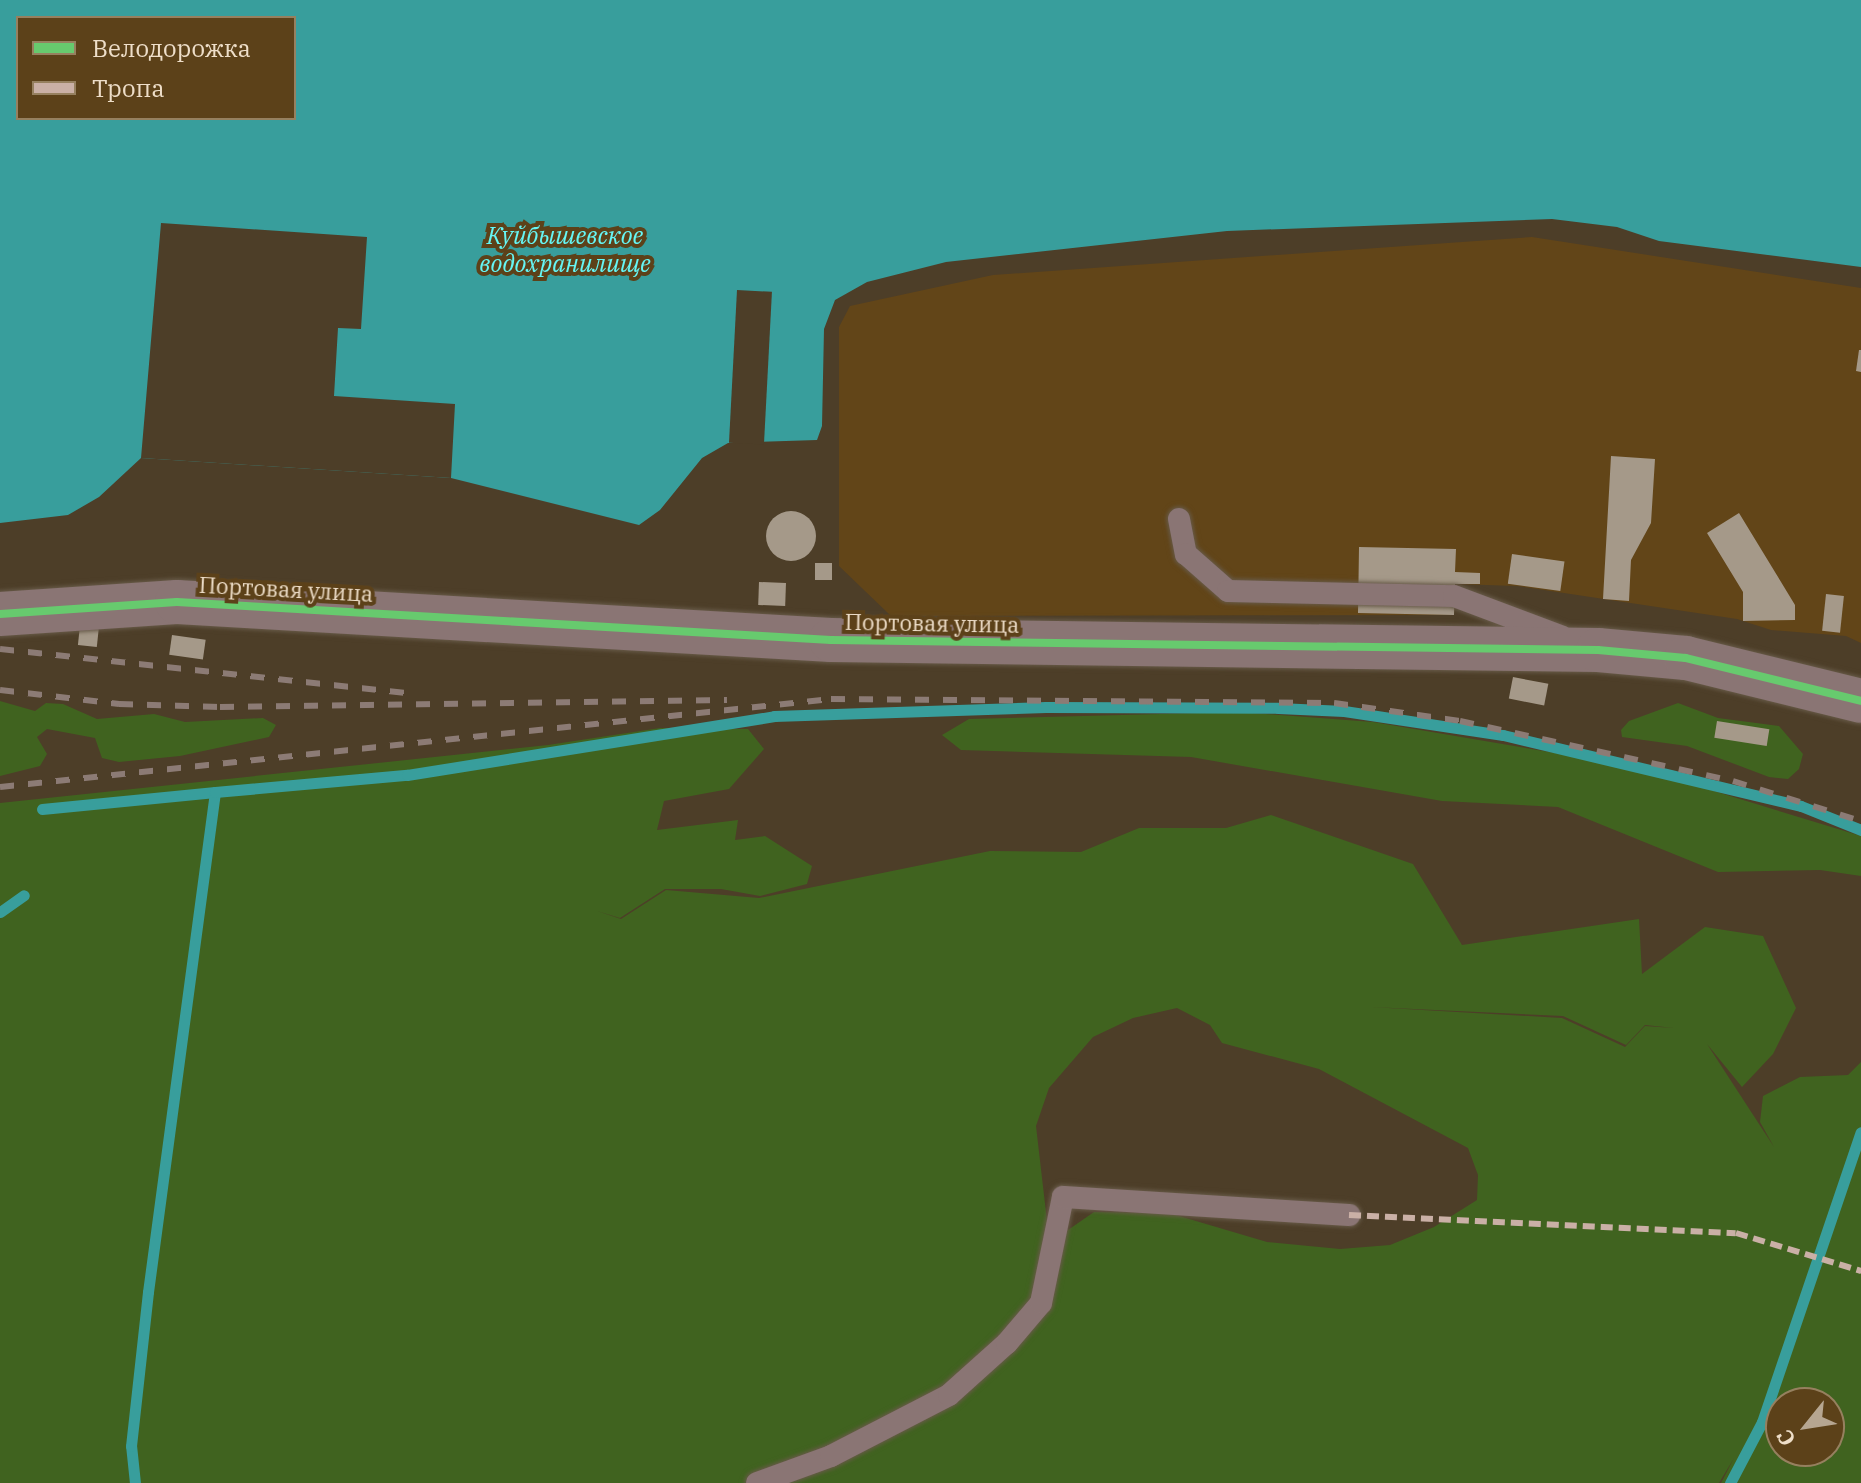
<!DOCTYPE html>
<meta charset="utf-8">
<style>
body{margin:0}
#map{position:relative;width:1861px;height:1483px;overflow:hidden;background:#4d3e28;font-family:"IBM Plex Serif",serif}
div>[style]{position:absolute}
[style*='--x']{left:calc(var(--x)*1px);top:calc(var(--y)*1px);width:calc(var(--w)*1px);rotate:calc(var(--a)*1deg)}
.built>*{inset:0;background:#624518}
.green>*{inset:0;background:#40631f}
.water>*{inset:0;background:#389e9c}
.pier>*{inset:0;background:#4d3e28;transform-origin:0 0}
.stream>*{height:11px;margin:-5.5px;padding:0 5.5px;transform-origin:5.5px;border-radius:5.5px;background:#389e9c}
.building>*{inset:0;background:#a59989;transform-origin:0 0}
.round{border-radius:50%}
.roads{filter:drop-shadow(0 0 2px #675a48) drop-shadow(0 0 2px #675a48)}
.lane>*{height:22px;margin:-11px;padding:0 11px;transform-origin:11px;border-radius:11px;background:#8a7574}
.street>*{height:44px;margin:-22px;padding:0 22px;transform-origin:22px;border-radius:22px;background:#8a7574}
.rail>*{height:6px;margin-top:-3px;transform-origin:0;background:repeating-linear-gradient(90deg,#8c7b75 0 14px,transparent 0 28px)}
.quiet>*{height:6px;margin-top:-3px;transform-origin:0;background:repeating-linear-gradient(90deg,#cab0a6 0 12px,transparent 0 18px)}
.cycleway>*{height:8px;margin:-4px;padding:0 4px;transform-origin:4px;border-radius:4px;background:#67ca6e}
span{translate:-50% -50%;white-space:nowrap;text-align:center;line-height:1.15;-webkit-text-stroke:8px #5c4119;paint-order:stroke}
.street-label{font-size:22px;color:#eedec9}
.water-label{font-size:24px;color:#65f6f5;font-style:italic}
.legend{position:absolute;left:16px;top:16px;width:280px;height:104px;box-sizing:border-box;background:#5c4119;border:2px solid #96805f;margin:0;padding:10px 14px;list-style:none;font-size:24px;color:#eedec9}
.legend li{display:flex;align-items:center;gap:16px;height:40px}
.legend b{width:40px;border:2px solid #96805f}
.north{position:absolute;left:1765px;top:1387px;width:80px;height:80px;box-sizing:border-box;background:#5c4119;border:2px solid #96805f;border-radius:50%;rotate:240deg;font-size:22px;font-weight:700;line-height:32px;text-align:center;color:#eedec9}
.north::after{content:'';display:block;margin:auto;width:28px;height:36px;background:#b6a691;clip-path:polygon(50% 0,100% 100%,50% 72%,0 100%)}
</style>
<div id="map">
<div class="built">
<div style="clip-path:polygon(1532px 237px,1861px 288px,1861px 643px,1846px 636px,1771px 630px,1737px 619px,1517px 586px,1455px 584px,1454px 615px,891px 616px,839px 566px,839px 327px,850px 306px,993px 275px)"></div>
</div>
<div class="green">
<div style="clip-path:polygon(0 701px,35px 711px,46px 703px,63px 704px,97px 719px,154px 714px,185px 722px,263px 718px,276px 725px,269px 737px,180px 756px,119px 762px,102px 758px,95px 738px,47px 729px,37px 737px,47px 754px,40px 766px,0 776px)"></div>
<div style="clip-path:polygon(1678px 703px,1718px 718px,1779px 726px,1803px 754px,1799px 769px,1788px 779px,1769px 777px,1687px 746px,1622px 737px,1621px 730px,1629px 721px)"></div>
<div style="clip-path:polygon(1238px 712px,1373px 722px,1632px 766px,1861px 836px,1861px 876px,1820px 870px,1718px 872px,1558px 807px,1442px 801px,1191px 757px,961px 750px,942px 735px,969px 719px)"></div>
<div style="clip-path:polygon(evenodd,660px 728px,748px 729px,764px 749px,729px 789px,664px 801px,657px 830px,738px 820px,735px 840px,765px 836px,812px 866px,807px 884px,760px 896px,721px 889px,665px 889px,620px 918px,597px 911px,621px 919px,666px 890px,759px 898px,990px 851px,1081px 852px,1139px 828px,1226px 828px,1271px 815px,1413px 864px,1462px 945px,1639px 919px,1642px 974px,1705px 927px,1763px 936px,1796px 1008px,1773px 1054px,1742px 1087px,1707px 1044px,1774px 1147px,1760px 1122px,1763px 1096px,1800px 1077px,1848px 1075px,1861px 1062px,1861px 1483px,1721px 1483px,1734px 1458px,1719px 1483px,0 1483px,0 803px,548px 745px,660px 728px,1371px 1007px,1563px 1016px,1626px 1045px,1645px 1025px,1674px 1028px,1645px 1026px,1625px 1047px,1562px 1018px,1371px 1007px,660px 728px,1177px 1008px,1210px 1025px,1222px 1043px,1319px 1069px,1468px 1148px,1478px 1175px,1477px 1200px,1434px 1227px,1390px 1245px,1340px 1249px,1267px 1242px,1169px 1213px,1094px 1212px,1068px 1230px,1047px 1221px,1036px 1126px,1049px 1088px,1093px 1037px,1133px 1018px,1177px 1008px,660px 728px,1781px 1403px,1829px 1403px,1829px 1451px,1781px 1451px,1781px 1403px)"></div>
</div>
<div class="water">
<div style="clip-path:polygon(evenodd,0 0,1861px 0,1861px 267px,1659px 241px,1617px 227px,1552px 219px,1227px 231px,946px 262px,867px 282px,835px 300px,824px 329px,822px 426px,817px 440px,728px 443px,702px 458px,660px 510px,639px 525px,451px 478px,141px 458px,99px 497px,68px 515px,0 523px,0 0,18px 18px,294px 18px,294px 118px,18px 118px,18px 18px)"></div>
</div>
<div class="pier">
<div style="clip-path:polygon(161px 223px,367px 237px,361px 329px,338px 328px,334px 396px,455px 404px,451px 478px,141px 458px)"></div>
<div style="left:737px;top:290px;width:35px;height:153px;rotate:3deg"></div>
</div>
<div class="stream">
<div style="--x:42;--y:809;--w:174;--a:-5.6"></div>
<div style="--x:0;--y:912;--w:29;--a:-35"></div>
<div style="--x:135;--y:1483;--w:37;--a:-96"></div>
<div style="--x:131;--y:1446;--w:155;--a:-83.7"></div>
<div style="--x:148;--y:1292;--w:504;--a:-82.37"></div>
<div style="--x:215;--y:792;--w:193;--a:-5.1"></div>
<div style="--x:407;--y:775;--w:372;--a:-9.1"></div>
<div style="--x:774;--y:716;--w:272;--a:-1.9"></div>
<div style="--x:1046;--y:707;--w:232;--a:0.2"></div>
<div style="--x:1278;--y:708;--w:66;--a:2.6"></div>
<div style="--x:1344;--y:711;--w:161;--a:8.6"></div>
<div style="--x:1503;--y:735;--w:306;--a:13.4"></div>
<div style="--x:1801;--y:806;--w:65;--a:21.8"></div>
<div style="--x:1730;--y:1483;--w:69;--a:-62.3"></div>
<div style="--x:1762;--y:1422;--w:306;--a:-71.2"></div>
</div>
<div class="building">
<div style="clip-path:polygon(1859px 350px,1861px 350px,1861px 372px,1856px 371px)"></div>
<div style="clip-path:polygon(1611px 456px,1655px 459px,1651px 523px,1631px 560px,1629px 601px,1603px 599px)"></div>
<div class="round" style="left:766px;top:511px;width:50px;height:50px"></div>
<div style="clip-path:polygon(1739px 513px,1795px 605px,1795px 620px,1743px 621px,1743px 592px,1707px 533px)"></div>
<div style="clip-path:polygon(1359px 547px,1456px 549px,1455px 572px,1480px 573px,1480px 584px,1455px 584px,1454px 615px,1358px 613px)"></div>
<div style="left:1512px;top:554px;width:53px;height:30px;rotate:8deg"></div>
<div style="left:815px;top:563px;width:17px;height:17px"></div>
<div style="left:759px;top:582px;width:27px;height:23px;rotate:2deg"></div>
<div style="left:1826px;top:594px;width:18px;height:37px;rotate:6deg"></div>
<div style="left:80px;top:625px;width:19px;height:20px;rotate:6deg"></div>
<div style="left:172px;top:635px;width:34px;height:20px;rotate:8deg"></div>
<div style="left:1513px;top:677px;width:36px;height:22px;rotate:11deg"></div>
<div style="left:1717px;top:721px;width:53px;height:17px;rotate:9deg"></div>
</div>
<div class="roads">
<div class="lane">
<div style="--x:1179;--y:519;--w:36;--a:79"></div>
<div style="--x:1186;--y:554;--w:56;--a:41.4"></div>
<div style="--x:1228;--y:591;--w:226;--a:1.3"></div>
<div style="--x:1454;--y:596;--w:116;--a:20.6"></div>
<div style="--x:757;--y:1483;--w:79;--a:-20"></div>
<div style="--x:831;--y:1456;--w:133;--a:-27.3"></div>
<div style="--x:949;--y:1395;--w:78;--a:-41.9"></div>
<div style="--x:1007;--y:1343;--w:52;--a:-49.6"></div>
<div style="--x:1041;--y:1303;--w:108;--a:-78.3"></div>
<div style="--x:1063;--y:1197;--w:287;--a:3.6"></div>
</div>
<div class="street">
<div style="--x:0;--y:614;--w:177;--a:-3.9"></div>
<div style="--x:177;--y:602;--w:655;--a:3.33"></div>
<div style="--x:831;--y:640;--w:767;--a:0.75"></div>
<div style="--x:1598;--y:650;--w:88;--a:5.2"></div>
<div style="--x:1686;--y:658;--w:180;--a:13.8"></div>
</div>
</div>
<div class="rail">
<div style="--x:0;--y:649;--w:413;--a:6.2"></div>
<div style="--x:0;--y:690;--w:120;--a:6.7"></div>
<div style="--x:119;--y:704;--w:101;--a:1.7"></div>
<div style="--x:220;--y:707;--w:507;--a:-0.79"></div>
<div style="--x:0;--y:787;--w:836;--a:-6.04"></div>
<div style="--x:831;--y:699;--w:503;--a:0.46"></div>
<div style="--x:1334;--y:703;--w:127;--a:8.1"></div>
<div style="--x:1460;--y:721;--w:280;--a:12.4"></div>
<div style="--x:1733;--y:781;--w:134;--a:17.4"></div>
</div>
<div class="quiet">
<div style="--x:1349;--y:1215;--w:387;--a:2.7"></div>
<div style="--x:1736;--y:1233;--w:131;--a:16.9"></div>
</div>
<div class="cycleway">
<div style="--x:0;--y:614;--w:177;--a:-3.9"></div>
<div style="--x:177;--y:602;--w:655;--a:3.33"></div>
<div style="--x:831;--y:640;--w:767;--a:0.75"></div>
<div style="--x:1598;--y:650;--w:88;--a:5.2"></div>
<div style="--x:1686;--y:658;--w:180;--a:13.8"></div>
</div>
<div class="street-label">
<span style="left:286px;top:589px;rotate:3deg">Портовая улица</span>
<span style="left:932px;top:623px;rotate:1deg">Портовая улица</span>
</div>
<div class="water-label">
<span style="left:565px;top:250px">Куйбышевское<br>водохранилище</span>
</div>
<ul class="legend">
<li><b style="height:10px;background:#67ca6e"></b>Велодорожка</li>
<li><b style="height:10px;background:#cab0a6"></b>Тропа</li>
</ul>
<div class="north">С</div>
</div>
